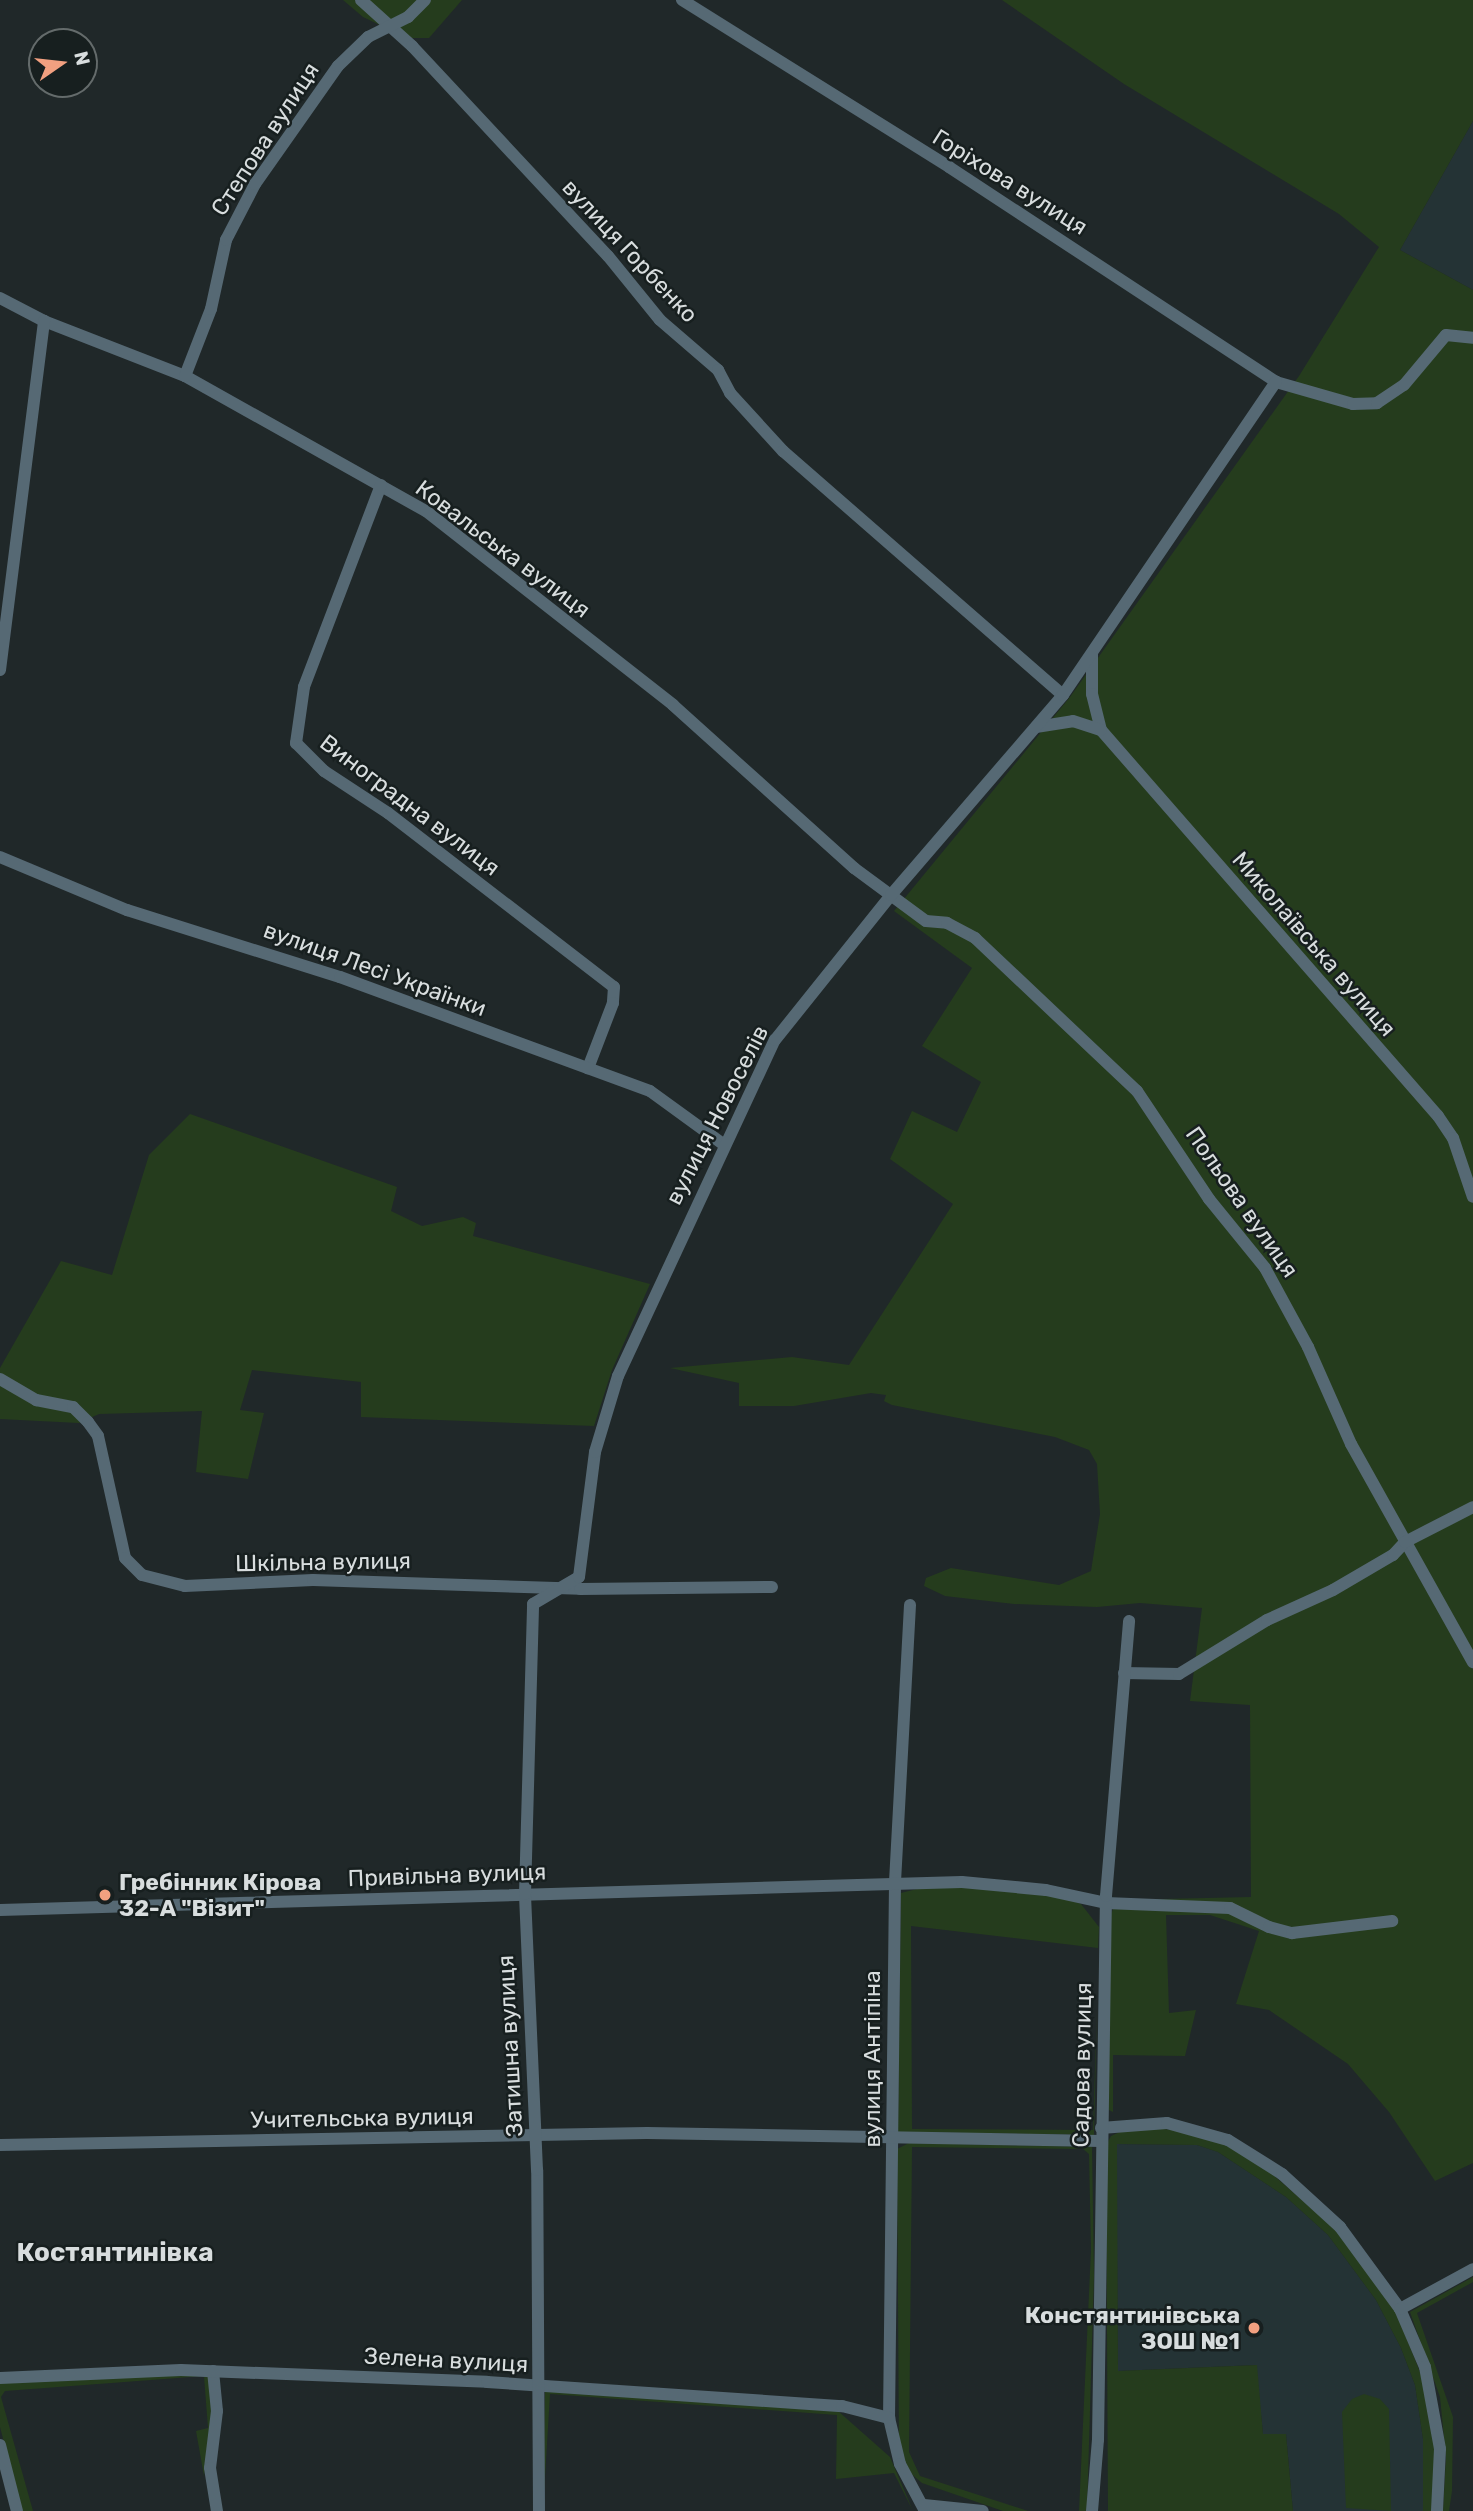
<!DOCTYPE html>
<meta charset="utf-8">
<style>
body{margin:0}
#map{position:relative;width:1473px;height:2511px;overflow:hidden;background:#202829;font-family:Rubik,sans-serif}
div>[style]{position:absolute}
[style*='--x']{left:calc(var(--x)*1px);top:calc(var(--y)*1px);width:calc(var(--w)*1px);rotate:calc(var(--a)*1deg)}
.built>*{inset:0;background:#243335}
.green>*{inset:0;background:#253c1d}
.minor>*{height:12px;margin:-6px;padding:0 6px;transform-origin:6px;border-radius:6px;background:#566974}
.dots>*{width:19px;height:19px;translate:-50% -50%;box-sizing:border-box;border:4px solid #171f1f;border-radius:50%}
span{translate:-50% -50%;white-space:nowrap;text-align:center;line-height:1.15;-webkit-text-stroke:5px #171f1f;paint-order:stroke}
.street-label{font-size:23px;color:#d8ddde}
.poi-label{font-size:23px;color:#d8ddde;font-weight:700}
.left{translate:0 -50%;text-align:left}
.right{translate:-100% -50%;text-align:right}
.quarter-label{font-size:26px;color:#d8ddde;font-weight:700}
.north{position:absolute;left:28px;top:28px;width:70px;height:70px;box-sizing:border-box;background:#171f1f;border:2px solid #646b6b;border-radius:50%;rotate:76deg;font-size:19px;font-weight:700;line-height:28px;text-align:center;color:#d8ddde}
.north::after{content:'';display:block;margin:auto;width:24px;height:32px;background:#f2a080;clip-path:polygon(50% 0,100% 100%,50% 72%,0 100%)}
</style>
<div id="map">
<div class="built">
<div style="clip-path:polygon(1473px 121px,1473px 290px,1400px 250px)"></div>
<div style="clip-path:polygon(1116px 2144px,1197px 2145px,1218px 2152px,1286px 2197px,1328px 2235px,1376px 2300px,1401px 2348px,1415px 2385px,1423px 2439px,1423px 2511px,1293px 2511px,1286px 2434px,1263px 2434px,1256px 2365px,1118px 2371px)"></div>
</div>
<div class="green">
<div style="clip-path:polygon(343px 0,462px 0,429px 38px,407px 38px,363px 17px)"></div>
<div style="clip-path:polygon(1002px 0,1473px 0,1473px 121px,1400px 250px,1473px 290px,1473px 2163px,1435px 2181px,1389px 2112px,1348px 2064px,1269px 2010px,1236px 2004px,1259px 1931px,1210px 1915px,1166px 1915px,1169px 2013px,1196px 2010px,1185px 2056px,1113px 2055px,1113px 2112px,1105px 2108px,1108px 1921px,1117px 1900px,1251px 1897px,1250px 1705px,1190px 1701px,1202px 1608px,1140px 1603px,1097px 1607px,1014px 1604px,945px 1596px,924px 1586px,926px 1578px,951px 1568px,1059px 1585px,1091px 1571px,1100px 1514px,1097px 1464px,1089px 1450px,1055px 1437px,892px 1405px,884px 1401px,886px 1395px,871px 1393px,794px 1406px,739px 1406px,739px 1383px,670px 1368px,792px 1357px,849px 1365px,953px 1204px,890px 1159px,912px 1111px,957px 1132px,981px 1082px,922px 1046px,972px 968px,894px 911px,1070px 697px,1299px 376px,1379px 247px,1339px 214px,1124px 84px)"></div>
<div style="clip-path:polygon(190px 1114px,397px 1187px,391px 1211px,422px 1226px,463px 1217px,476px 1223px,473px 1236px,650px 1284px,612px 1370px,594px 1426px,361px 1417px,361px 1382px,252px 1370px,240px 1410px,264px 1413px,248px 1479px,196px 1472px,202px 1411px,99px 1414px,79px 1423px,0 1419px,0 1368px,61px 1261px,112px 1275px,149px 1155px)"></div>
<div style="clip-path:polygon(933px 1885px,1057px 1895px,1081px 1904px,1099px 1927px,1098px 1948px,911px 1926px,912px 2129px,1093px 2130px,1097px 2006px,1094px 2135px,898px 2132px,901px 1893px)"></div>
<div style="clip-path:polygon(1148px 2127px,1204px 2134px,1222px 2142px,1264px 2167px,1342px 2235px,1396px 2312px,1426px 2387px,1435px 2440px,1433px 2511px,1423px 2511px,1423px 2439px,1415px 2385px,1401px 2348px,1376px 2300px,1328px 2235px,1286px 2197px,1218px 2152px,1197px 2145px,1117px 2144px,1118px 2371px,1257px 2365px,1263px 2434px,1286px 2434px,1293px 2511px,1108px 2511px,1106px 2145px,1111px 2136px,1124px 2130px)"></div>
<div style="clip-path:polygon(909px 2143px,1092px 2147px,1094px 2276px,1087px 2511px,1079px 2511px,1091px 2250px,1089px 2154px,1083px 2149px,912px 2147px,909px 2452px,920px 2476px,1028px 2511px,1003px 2511px,922px 2483px,909px 2472px,899px 2450px,897px 2149px)"></div>
<div style="clip-path:polygon(1473px 2277px,1473px 2282px,1417px 2313px,1453px 2417px,1452px 2491px,1449px 2511px,1443px 2511px,1446px 2458px,1440px 2397px,1410px 2312px)"></div>
<div style="clip-path:polygon(206px 2374px,210px 2380px,213px 2416px,204px 2476px,196px 2431px,208px 2428px,204px 2376px,5px 2391px,1px 2397px,33px 2511px,22px 2511px,0 2427px,0 2383px)"></div>
<div style="clip-path:polygon(545px 2391px,838px 2411px,890px 2457px,913px 2511px,894px 2473px,836px 2479px,837px 2415px,550px 2394px,543px 2511px)"></div>
<div style="clip-path:polygon(1364px 2394px,1380px 2399px,1389px 2409px,1391px 2511px,1346px 2508px,1342px 2412px,1352px 2399px)"></div>
</div>
<div class="minor">
<div style="--x:361;--y:0;--w:69;--a:42"></div>
<div style="--x:412;--y:46;--w:287;--a:47"></div>
<div style="--x:608;--y:256;--w:82;--a:50.9"></div>
<div style="--x:660;--y:320;--w:77;--a:40.8"></div>
<div style="--x:718;--y:370;--w:26;--a:62"></div>
<div style="--x:730;--y:393;--w:79;--a:47.6"></div>
<div style="--x:783;--y:451;--w:371;--a:41.1"></div>
<div style="--x:682;--y:0;--w:315;--a:32"></div>
<div style="--x:949;--y:167;--w:391;--a:33.3"></div>
<div style="--x:1276;--y:382;--w:80;--a:15.9"></div>
<div style="--x:1353;--y:404;--w:24;--a:-2"></div>
<div style="--x:1377;--y:403;--w:32;--a:-34"></div>
<div style="--x:1404;--y:385;--w:65;--a:-50"></div>
<div style="--x:1446;--y:335;--w:27;--a:6"></div>
<div style="--x:0;--y:298;--w:50;--a:27.6"></div>
<div style="--x:44;--y:321;--w:151;--a:21.3"></div>
<div style="--x:185;--y:376;--w:276;--a:29.3"></div>
<div style="--x:426;--y:511;--w:314;--a:38.1"></div>
<div style="--x:673;--y:705;--w:244;--a:42"></div>
<div style="--x:854;--y:868;--w:89;--a:36.4"></div>
<div style="--x:926;--y:921;--w:21;--a:5"></div>
<div style="--x:947;--y:923;--w:32;--a:28"></div>
<div style="--x:975;--y:938;--w:223;--a:43.4"></div>
<div style="--x:1137;--y:1091;--w:130;--a:56.3"></div>
<div style="--x:1209;--y:1199;--w:89;--a:50.9"></div>
<div style="--x:1265;--y:1268;--w:90;--a:61.4"></div>
<div style="--x:1308;--y:1347;--w:106;--a:66.1"></div>
<div style="--x:1351;--y:1444;--w:250;--a:60.8"></div>
<div style="--x:185;--y:376;--w:72;--a:-68.8"></div>
<div style="--x:211;--y:309;--w:71;--a:-77.7"></div>
<div style="--x:226;--y:240;--w:63;--a:-62.6"></div>
<div style="--x:255;--y:184;--w:144;--a:-54.9"></div>
<div style="--x:338;--y:66;--w:42;--a:-44"></div>
<div style="--x:368;--y:37;--w:45;--a:-26.6"></div>
<div style="--x:408;--y:17;--w:24;--a:-45"></div>
<div style="--x:381;--y:485;--w:216;--a:110.9"></div>
<div style="--x:304;--y:687;--w:57;--a:98.1"></div>
<div style="--x:296;--y:743;--w:40;--a:45"></div>
<div style="--x:324;--y:771;--w:77;--a:33.3"></div>
<div style="--x:388;--y:813;--w:285;--a:37.6"></div>
<div style="--x:614;--y:987;--w:16;--a:94"></div>
<div style="--x:613;--y:1003;--w:70;--a:111"></div>
<div style="--x:1092;--y:654;--w:40;--a:90"></div>
<div style="--x:1092;--y:694;--w:37;--a:76"></div>
<div style="--x:1101;--y:730;--w:512;--a:48.88"></div>
<div style="--x:1438;--y:1116;--w:27;--a:56"></div>
<div style="--x:1453;--y:1138;--w:62;--a:71.3"></div>
<div style="--x:0;--y:670;--w:352;--a:-82.8"></div>
<div style="--x:1036;--y:727;--w:37;--a:-9"></div>
<div style="--x:1073;--y:721;--w:29;--a:18"></div>
<div style="--x:0;--y:857;--w:138;--a:22.7"></div>
<div style="--x:127;--y:910;--w:223;--a:17.5"></div>
<div style="--x:340;--y:977;--w:330;--a:20.2"></div>
<div style="--x:650;--y:1091;--w:90;--a:36"></div>
<div style="--x:0;--y:1379;--w:42;--a:30.3"></div>
<div style="--x:36;--y:1400;--w:38;--a:11"></div>
<div style="--x:73;--y:1407;--w:21;--a:45"></div>
<div style="--x:88;--y:1422;--w:17;--a:54"></div>
<div style="--x:98;--y:1436;--w:125;--a:77.5"></div>
<div style="--x:125;--y:1558;--w:24;--a:45"></div>
<div style="--x:142;--y:1575;--w:44;--a:14.3"></div>
<div style="--x:185;--y:1586;--w:128;--a:-2.7"></div>
<div style="--x:313;--y:1580;--w:267;--a:1.9"></div>
<div style="--x:580;--y:1589;--w:192;--a:-0.6"></div>
<div style="--x:910;--y:1605;--w:278;--a:93.1"></div>
<div style="--x:895;--y:1883;--w:535;--a:90.64"></div>
<div style="--x:889;--y:2418;--w:47;--a:76.6"></div>
<div style="--x:900;--y:2464;--w:53;--a:62"></div>
<div style="--x:1124;--y:1673;--w:55;--a:1"></div>
<div style="--x:1179;--y:1674;--w:103;--a:-31.5"></div>
<div style="--x:1267;--y:1620;--w:72;--a:-24.4"></div>
<div style="--x:1333;--y:1590;--w:69;--a:-30.3"></div>
<div style="--x:1393;--y:1555;--w:18;--a:-47"></div>
<div style="--x:1405;--y:1542;--w:76;--a:-27.2"></div>
<div style="--x:0;--y:1910;--w:962;--a:-1.67"></div>
<div style="--x:962;--y:1882;--w:84;--a:5.4"></div>
<div style="--x:1046;--y:1890;--w:61;--a:12.2"></div>
<div style="--x:1106;--y:1903;--w:124;--a:2.3"></div>
<div style="--x:1230;--y:1908;--w:43;--a:26"></div>
<div style="--x:1269;--y:1927;--w:24;--a:15"></div>
<div style="--x:1292;--y:1933;--w:101;--a:-6.8"></div>
<div style="--x:1101;--y:2128;--w:66;--a:-4.3"></div>
<div style="--x:1167;--y:2123;--w:63;--a:15.6"></div>
<div style="--x:1228;--y:2140;--w:64;--a:32.2"></div>
<div style="--x:1282;--y:2174;--w:79;--a:42.4"></div>
<div style="--x:1340;--y:2227;--w:102;--a:53.8"></div>
<div style="--x:1400;--y:2309;--w:63;--a:66.7"></div>
<div style="--x:1425;--y:2367;--w:83;--a:79.6"></div>
<div style="--x:1440;--y:2449;--w:62;--a:92.8"></div>
<div style="--x:0;--y:2145;--w:647;--a:-1.06"></div>
<div style="--x:647;--y:2133;--w:454;--a:1"></div>
<div style="--x:1400;--y:2309;--w:83;--a:-28.7"></div>
<div style="--x:213;--y:2371;--w:40;--a:84.3"></div>
<div style="--x:217;--y:2411;--w:57;--a:97"></div>
<div style="--x:210;--y:2468;--w:44;--a:80.8"></div>
<div style="--x:0;--y:2378;--w:181;--a:-2.5"></div>
<div style="--x:181;--y:2370;--w:306;--a:2.2"></div>
<div style="--x:487;--y:2382;--w:356;--a:3.9"></div>
<div style="--x:842;--y:2406;--w:49;--a:14.3"></div>
<div style="--x:0;--y:2445;--w:68;--a:75.6"></div>
<div style="--x:924;--y:2505;--w:59;--a:5.8"></div>
<div style="--x:539;--y:2511;--w:341;--a:-90.3"></div>
<div style="--x:537;--y:2170;--w:276;--a:-92.5"></div>
<div style="--x:525;--y:1894;--w:290;--a:-88.4"></div>
<div style="--x:533;--y:1604;--w:53;--a:-30.4"></div>
<div style="--x:579;--y:1577;--w:126;--a:-82.7"></div>
<div style="--x:595;--y:1452;--w:79;--a:-73.2"></div>
<div style="--x:618;--y:1376;--w:371;--a:-65"></div>
<div style="--x:775;--y:1040;--w:186;--a:-51.3"></div>
<div style="--x:891;--y:895;--w:264;--a:-49.3"></div>
<div style="--x:1063;--y:695;--w:379;--a:-55.8"></div>
<div style="--x:1092;--y:2511;--w:71;--a:-85.2"></div>
<div style="--x:1098;--y:2440;--w:544;--a:-89.16"></div>
<div style="--x:1106;--y:1896;--w:276;--a:-85.2"></div>
</div>
<div class="dots">
<div style="left:105px;top:1895px;background:#f2a080"></div>
<div style="left:1254px;top:2328px;background:#f2a080"></div>
</div>
<div class="street-label">
<span style="left:265px;top:139px;rotate:-57deg">Степова вулиця</span>
<span style="left:1010px;top:182px;rotate:32deg">Горіхова вулиця</span>
<span style="left:630px;top:251px;rotate:47deg">вулиця Горбенко</span>
<span style="left:503px;top:549px;rotate:37deg">Ковальська вулиця</span>
<span style="left:410px;top:805px;rotate:37deg">Виноградна вулиця</span>
<span style="left:1314px;top:944px;rotate:49deg">Миколаївська вулиця</span>
<span style="left:375px;top:969px;rotate:20deg">вулиця Лесі Українки</span>
<span style="left:717px;top:1115px;rotate:-63deg">вулиця Новоселів</span>
<span style="left:1242px;top:1202px;rotate:55deg">Польова вулиця</span>
<span style="left:323px;top:1562px;rotate:-1deg">Шкільна вулиця</span>
<span style="left:447px;top:1875px;rotate:-2deg">Привільна вулиця</span>
<span style="left:510px;top:2046px;rotate:-93deg">Затишна вулиця</span>
<span style="left:872px;top:2059px;rotate:-90deg">вулиця Антіпіна</span>
<span style="left:1082px;top:2065px;rotate:-89deg">Садова вулиця</span>
<span style="left:362px;top:2118px;rotate:-1deg">Учительська вулиця</span>
<span style="left:446px;top:2360px;rotate:3deg">Зелена вулиця</span>
</div>
<div class="poi-label">
<span class="left" style="left:119px;top:1895px">Гребінник Кірова<br>32-А "Візит"</span>
<span class="right" style="left:1240px;top:2328px">Констянтинівська<br>ЗОШ №1</span>
</div>
<div class="quarter-label">
<span style="left:115px;top:2253px">Костянтинівка</span>
</div>
<div class="north">N</div>
</div>
